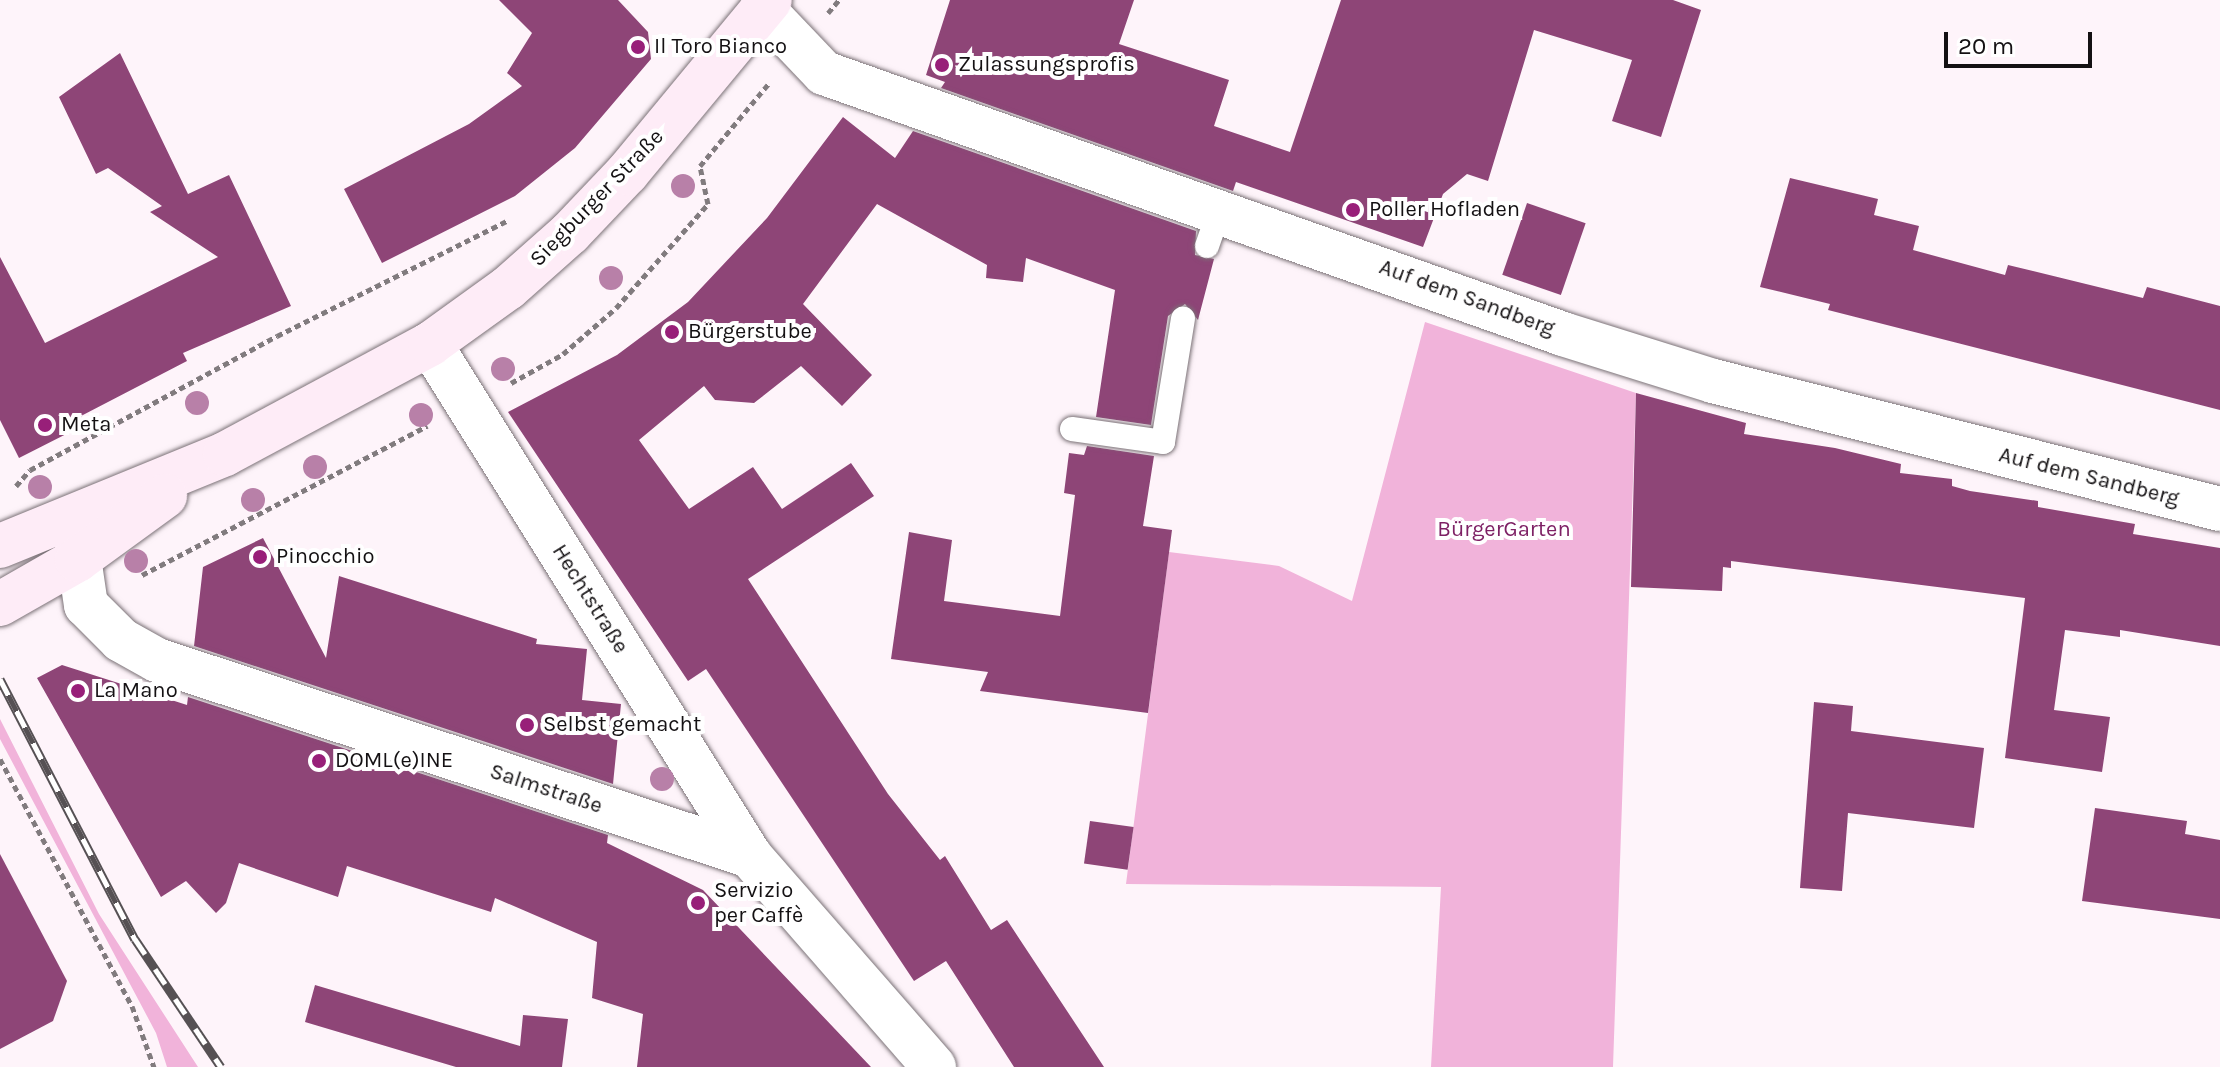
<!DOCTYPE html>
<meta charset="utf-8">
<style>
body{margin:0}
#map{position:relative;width:2220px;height:1067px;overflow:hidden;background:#fef4fa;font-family:Karla,sans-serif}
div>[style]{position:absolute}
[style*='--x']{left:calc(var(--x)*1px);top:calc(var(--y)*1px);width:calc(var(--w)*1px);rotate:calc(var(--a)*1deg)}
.green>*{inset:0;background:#f1b3da}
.building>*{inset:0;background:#8e4577;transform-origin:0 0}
.path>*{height:5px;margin-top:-2.5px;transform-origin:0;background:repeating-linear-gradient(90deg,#817b7e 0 6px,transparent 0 10px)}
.roads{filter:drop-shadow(0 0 2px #7b7277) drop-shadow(0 0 2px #7b7277)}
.lane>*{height:24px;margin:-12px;padding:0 12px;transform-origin:12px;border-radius:12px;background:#fff}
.street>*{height:44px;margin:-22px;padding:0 22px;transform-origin:22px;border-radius:22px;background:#fff}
.secondary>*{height:44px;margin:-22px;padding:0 22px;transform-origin:22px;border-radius:22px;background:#feecf7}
.rail>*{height:9px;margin-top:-4.5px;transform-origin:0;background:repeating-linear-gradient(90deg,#fff 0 18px,#565154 0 36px);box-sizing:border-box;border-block:2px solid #565154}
.trees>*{width:24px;height:24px;margin:-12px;border-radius:50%;background:#b880a8}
.dots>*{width:22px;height:22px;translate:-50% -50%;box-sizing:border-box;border:4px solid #fff;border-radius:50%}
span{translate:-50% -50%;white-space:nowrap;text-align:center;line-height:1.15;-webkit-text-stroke:8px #fff;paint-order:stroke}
.poi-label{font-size:22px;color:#141113}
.left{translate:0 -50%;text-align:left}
.street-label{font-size:22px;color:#141113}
.park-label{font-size:22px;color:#7e2165}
.scale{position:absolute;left:1944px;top:32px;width:148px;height:36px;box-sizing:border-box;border:4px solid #141113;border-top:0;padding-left:10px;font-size:24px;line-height:28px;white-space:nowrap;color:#141113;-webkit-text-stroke:6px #fff;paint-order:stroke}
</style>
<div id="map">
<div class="green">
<div style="clip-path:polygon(1425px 322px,1636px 393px,1613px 1067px,1431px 1067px,1441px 887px,1126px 884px,1169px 552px,1279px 566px,1352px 601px)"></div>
<div style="clip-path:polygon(0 719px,99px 914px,198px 1067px,167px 1067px,156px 1033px,0 739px)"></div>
</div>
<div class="building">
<div style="clip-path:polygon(499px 0,618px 0,648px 32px,651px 59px,575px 148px,515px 196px,382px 263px,344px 189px,469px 124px,522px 86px,507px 73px,532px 33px)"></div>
<div style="clip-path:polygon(950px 0,1134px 0,1119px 44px,1229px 80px,1214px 126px,1290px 152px,1341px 0,1673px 0,1701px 10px,1661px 137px,1612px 121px,1632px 60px,1534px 30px,1488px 181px,1467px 174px,1443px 194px,1423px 247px,1236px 182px,1233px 191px,941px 88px,945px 82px,926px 75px)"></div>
<div style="clip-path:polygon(120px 53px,188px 194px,229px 175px,291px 306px,183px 353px,187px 361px,81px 416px,86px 424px,19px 458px,0 420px,0 257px,45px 343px,218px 257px,150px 212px,162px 206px,108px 168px,96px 174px,59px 97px)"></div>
<div style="clip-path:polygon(843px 117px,895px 158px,913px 131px,1196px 231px,1195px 255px,1214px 259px,1198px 320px,1185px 304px,1168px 316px,1151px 425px,1096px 417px,1115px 290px,1026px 258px,1023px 282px,986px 278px,987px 265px,877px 204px,803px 304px,872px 375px,842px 406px,801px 366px,754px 403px,715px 400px,704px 386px,639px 440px,689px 509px,753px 467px,782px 509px,851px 463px,874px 496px,748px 579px,888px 794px,940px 860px,945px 856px,991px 930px,1007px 920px,1104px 1067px,1014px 1067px,946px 961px,914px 981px,706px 669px,688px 681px,508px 412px,617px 355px,688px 302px,767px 218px)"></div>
<div style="clip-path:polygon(1790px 178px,1878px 199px,1874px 215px,1919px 226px,1913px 250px,2005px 275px,2008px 265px,2143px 298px,2147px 287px,2220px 306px,2220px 410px,1828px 310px,1830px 304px,1760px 287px)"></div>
<div style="left:1527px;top:203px;width:62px;height:76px;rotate:19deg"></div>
<div style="clip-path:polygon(1636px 393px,1746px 423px,1744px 434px,1835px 448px,1901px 464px,1900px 473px,1952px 479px,1952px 486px,1970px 491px,2038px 501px,2038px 507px,2135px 524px,2133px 534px,2220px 548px,2220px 646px,2120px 630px,2120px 637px,2065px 630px,2054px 710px,2110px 717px,2102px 772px,2005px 758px,2025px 598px,1731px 561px,1731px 568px,1723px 567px,1722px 591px,1631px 587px)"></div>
<div style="clip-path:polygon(1087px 446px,1154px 456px,1143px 526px,1172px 530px,1148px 713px,980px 691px,988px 672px,891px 659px,909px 532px,952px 540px,944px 601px,1060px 616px,1075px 495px,1064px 493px,1069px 453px,1084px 455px)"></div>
<div style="clip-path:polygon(263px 538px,326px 658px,339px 576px,537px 639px,536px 644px,587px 649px,582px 700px,621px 704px,613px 784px,194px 646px,203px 567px)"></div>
<div style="clip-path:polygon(62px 665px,187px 705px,188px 697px,608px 835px,607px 843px,703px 890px,871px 1067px,637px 1067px,643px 1014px,592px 998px,597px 942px,495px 898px,491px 912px,347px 866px,338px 897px,239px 863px,226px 903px,216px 913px,186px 881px,161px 897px,37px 678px)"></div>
<div style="clip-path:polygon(1814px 702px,1853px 706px,1851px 731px,1984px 748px,1974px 828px,1848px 813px,1842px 891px,1800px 888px)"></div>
<div style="clip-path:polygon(2095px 808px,2187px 821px,2185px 834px,2220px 840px,2220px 919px,2082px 901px)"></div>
<div style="left:1090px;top:821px;width:44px;height:43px;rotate:8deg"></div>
<div style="clip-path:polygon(0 854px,67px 981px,53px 1021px,0 1049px)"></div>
<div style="clip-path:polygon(315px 985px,520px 1046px,523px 1015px,568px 1019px,562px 1067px,456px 1067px,305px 1022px)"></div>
</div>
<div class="path">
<div style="--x:828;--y:13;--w:17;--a:-50"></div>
<div style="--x:511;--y:383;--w:60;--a:-29.1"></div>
<div style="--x:563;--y:354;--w:70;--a:-41"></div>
<div style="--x:616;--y:308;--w:139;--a:-48.5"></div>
<div style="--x:708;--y:204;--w:39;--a:-102"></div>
<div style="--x:700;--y:166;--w:109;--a:-50.2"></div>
<div style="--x:16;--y:486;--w:21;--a:-49"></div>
<div style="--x:30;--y:470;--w:281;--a:-28.5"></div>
<div style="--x:277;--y:336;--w:259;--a:-26.6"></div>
<div style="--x:142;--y:575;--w:322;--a:-27.6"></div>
<div style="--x:0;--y:759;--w:280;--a:61.9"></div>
<div style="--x:132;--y:1006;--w:65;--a:70.2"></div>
</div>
<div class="roads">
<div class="lane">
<div style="--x:1207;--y:246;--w:37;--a:-71"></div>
<div style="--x:1072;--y:429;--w:92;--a:8.1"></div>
<div style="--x:1163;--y:442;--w:125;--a:-80.8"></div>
</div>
<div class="street">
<div style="--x:762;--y:8;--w:90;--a:46.4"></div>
<div style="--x:824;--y:73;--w:784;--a:19.45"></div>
<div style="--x:1563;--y:334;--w:157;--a:17.4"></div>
<div style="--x:1713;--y:381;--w:523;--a:14.17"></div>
<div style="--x:430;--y:344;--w:604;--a:57.99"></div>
<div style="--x:750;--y:856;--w:280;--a:48.9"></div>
<div style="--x:74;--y:524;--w:82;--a:81.6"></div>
<div style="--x:86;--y:605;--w:49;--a:45"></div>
<div style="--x:121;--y:640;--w:41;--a:29.1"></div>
<div style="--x:157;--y:660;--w:625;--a:18.29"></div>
</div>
<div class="secondary">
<div style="--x:0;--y:546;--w:243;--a:-22.2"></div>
<div style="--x:225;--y:454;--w:233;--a:-28.2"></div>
<div style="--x:430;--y:344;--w:96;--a:-35.7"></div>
<div style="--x:508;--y:288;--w:83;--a:-41.6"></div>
<div style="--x:570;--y:233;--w:83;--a:-46.5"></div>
<div style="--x:627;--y:173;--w:224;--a:-50.4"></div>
<div style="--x:0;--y:604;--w:89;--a:-29.7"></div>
<div style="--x:77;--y:560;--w:109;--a:-36"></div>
</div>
</div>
<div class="rail">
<div style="--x:0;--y:679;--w:293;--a:62.6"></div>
<div style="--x:135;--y:939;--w:154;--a:56.1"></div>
</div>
<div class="trees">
<div style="left:683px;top:186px"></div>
<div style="left:611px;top:278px"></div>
<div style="left:503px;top:369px"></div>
<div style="left:197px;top:403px"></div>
<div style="left:421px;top:415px"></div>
<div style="left:315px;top:467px"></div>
<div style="left:40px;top:487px"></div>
<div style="left:253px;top:500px"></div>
<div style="left:136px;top:561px"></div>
<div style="left:662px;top:779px"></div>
</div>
<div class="dots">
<div style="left:638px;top:47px;background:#981f79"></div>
<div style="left:942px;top:65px;background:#981f79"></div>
<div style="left:1353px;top:210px;background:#981f79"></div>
<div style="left:672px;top:332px;background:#981f79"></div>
<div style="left:45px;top:425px;background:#981f79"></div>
<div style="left:260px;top:557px;background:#981f79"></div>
<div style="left:78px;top:691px;background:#981f79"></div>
<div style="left:527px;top:725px;background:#981f79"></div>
<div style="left:319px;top:761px;background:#981f79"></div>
<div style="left:698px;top:903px;background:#981f79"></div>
</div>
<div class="poi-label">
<span class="left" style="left:654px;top:47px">Il Toro Bianco</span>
<span class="left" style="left:958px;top:65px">Zulassungsprofis</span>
<span class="left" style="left:1369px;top:210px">Poller Hofladen</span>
<span class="left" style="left:688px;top:332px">Bürgerstube</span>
<span class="left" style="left:61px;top:425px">Meta</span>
<span class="left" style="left:276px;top:557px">Pinocchio</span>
<span class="left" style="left:94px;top:691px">La Mano</span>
<span class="left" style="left:543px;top:725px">Selbst gemacht</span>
<span class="left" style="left:335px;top:761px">DOML(e)INE</span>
<span class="left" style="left:714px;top:903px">Servizio<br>per Caffè</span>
</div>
<div class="street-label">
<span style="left:597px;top:198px;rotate:-46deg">Siegburger Straße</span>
<span style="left:1467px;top:298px;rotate:20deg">Auf dem Sandberg</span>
<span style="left:2089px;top:477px;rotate:14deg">Auf dem Sandberg</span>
<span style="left:590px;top:599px;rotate:58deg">Hechtstraße</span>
<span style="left:546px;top:789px;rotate:18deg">Salmstraße</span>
</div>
<div class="park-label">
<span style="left:1504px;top:530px">BürgerGarten</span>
</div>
<div class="scale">20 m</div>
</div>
